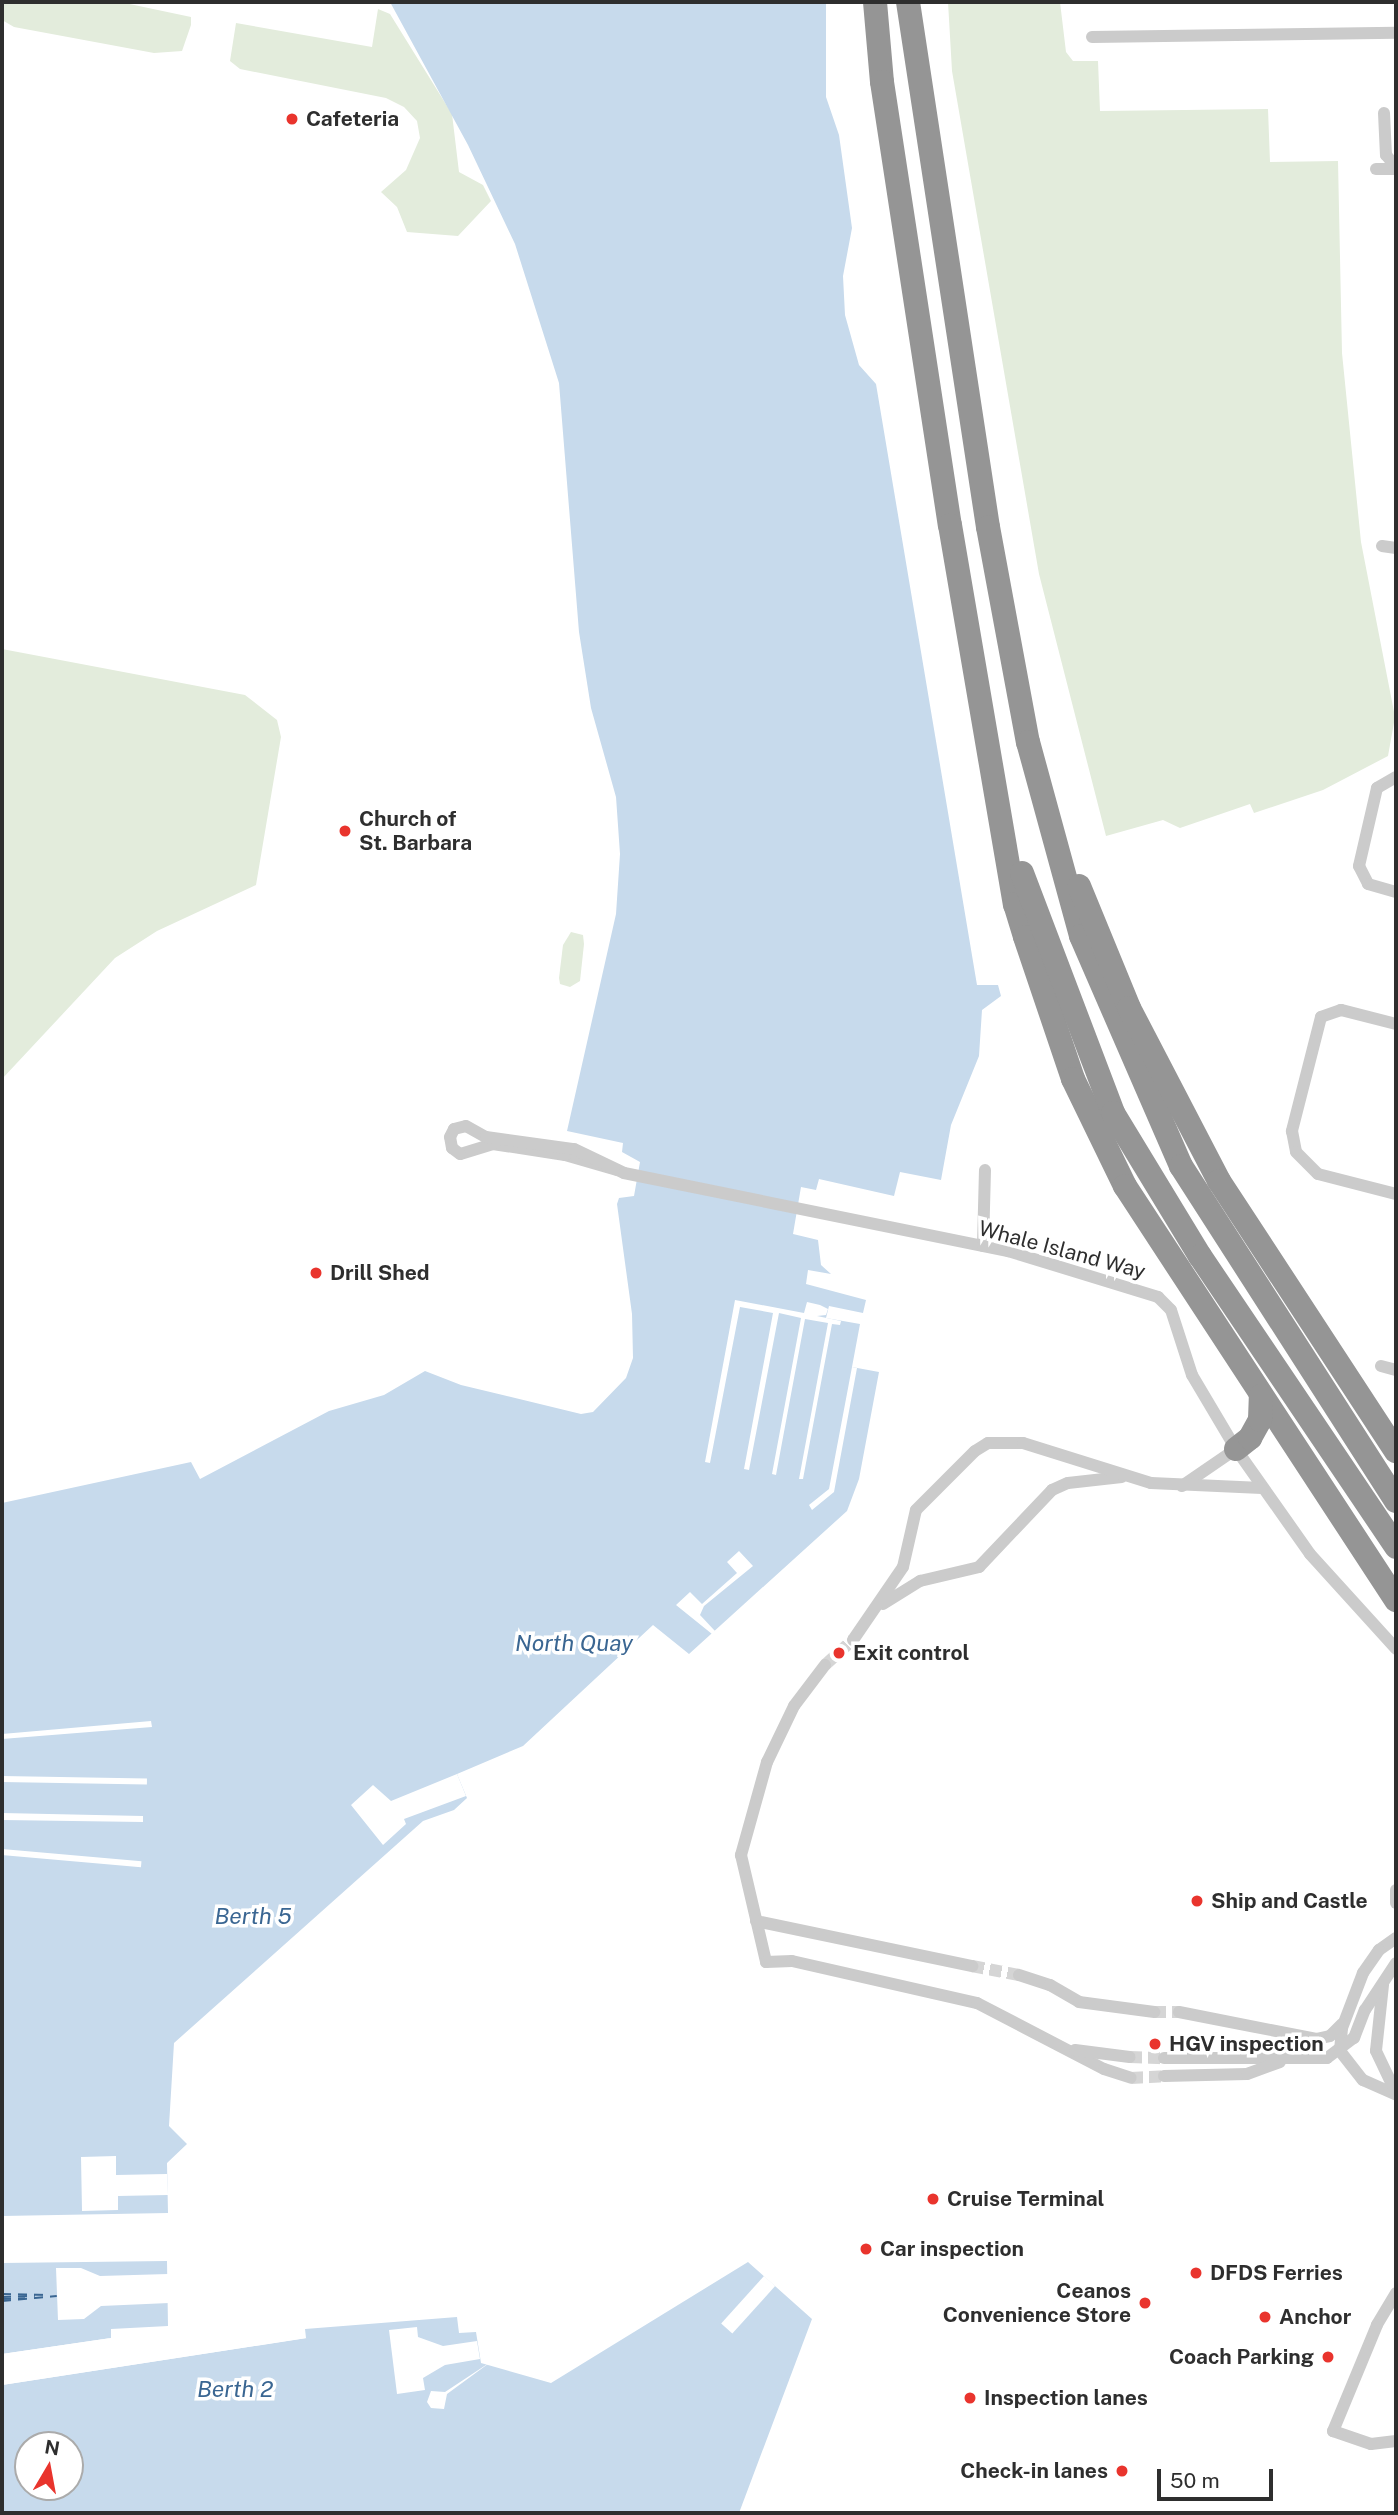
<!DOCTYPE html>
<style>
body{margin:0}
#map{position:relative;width:1398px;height:2515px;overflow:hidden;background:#fff;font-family:"Public Sans",sans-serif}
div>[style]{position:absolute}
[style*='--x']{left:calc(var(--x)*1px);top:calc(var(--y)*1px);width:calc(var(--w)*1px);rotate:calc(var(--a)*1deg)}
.green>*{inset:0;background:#e3ecdc}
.water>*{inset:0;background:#c7daec}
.pier>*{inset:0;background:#fff;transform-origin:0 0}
.ferry>*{height:2px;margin-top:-1px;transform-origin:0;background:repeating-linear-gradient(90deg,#3a6692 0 9px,transparent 0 16px)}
.minor-tunnel>*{height:12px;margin-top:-6px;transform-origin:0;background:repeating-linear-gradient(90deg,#d5d5d5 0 12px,transparent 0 18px)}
.minor>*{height:12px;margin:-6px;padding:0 6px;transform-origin:6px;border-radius:6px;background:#cbcbcb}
.motorway>*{height:24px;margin:-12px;padding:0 12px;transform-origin:12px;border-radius:12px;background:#959595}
.dots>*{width:19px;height:19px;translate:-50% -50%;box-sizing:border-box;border:4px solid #fff;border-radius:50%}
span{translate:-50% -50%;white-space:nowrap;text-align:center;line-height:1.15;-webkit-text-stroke:7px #fff;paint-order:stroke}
.poi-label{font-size:21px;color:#2e2e2e;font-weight:700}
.left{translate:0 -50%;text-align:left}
.right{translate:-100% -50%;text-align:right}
.street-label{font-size:21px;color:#2e2e2e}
.water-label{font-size:23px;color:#3a6692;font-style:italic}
.frame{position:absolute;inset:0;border:4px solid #2e2e2e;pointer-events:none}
.north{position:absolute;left:14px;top:2431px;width:70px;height:70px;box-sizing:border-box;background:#fff;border:2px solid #ababab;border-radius:50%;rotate:10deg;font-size:19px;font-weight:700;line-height:28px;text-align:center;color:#2e2e2e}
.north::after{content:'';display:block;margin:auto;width:24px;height:32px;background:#e9342d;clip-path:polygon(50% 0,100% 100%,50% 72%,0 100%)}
.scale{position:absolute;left:1157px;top:2469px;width:116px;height:32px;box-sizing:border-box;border:4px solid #2e2e2e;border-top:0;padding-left:9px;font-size:21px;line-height:24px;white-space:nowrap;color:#2e2e2e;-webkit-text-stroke:5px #fff;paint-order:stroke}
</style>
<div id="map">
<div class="green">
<div style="clip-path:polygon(2px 2px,120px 2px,191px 17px,191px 25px,182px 51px,154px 53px,14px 27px,2px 20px)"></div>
<div style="clip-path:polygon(948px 2px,1060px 2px,1066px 52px,1073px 61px,1098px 61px,1100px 111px,1268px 109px,1270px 162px,1338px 161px,1342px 353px,1361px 542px,1395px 717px,1388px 756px,1323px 790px,1254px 813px,1250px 804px,1180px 828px,1163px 820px,1106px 836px,1039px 574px,952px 71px)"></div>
<div style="clip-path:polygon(378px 9px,390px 14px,452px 114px,459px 172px,483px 185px,491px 201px,458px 236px,407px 232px,397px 207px,381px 192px,406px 170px,420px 138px,417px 121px,404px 107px,386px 98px,240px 69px,230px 61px,236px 23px,372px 47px)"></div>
<div style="clip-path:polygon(2px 649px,245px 695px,277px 720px,281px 737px,256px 885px,157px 931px,115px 958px,2px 1079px)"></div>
<div style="clip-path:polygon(571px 932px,583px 935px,584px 944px,580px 981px,570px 987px,560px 984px,559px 978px,563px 945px)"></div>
</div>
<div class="water">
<div style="clip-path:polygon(390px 2px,826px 2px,826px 97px,839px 135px,852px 228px,843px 276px,845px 315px,859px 365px,876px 384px,977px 985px,998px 985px,1001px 996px,982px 1010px,979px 1056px,951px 1125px,941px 1180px,900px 1172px,894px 1196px,819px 1179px,816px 1190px,801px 1187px,793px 1234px,818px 1240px,821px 1265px,831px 1274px,808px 1270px,806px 1284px,866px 1300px,863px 1313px,829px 1306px,826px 1318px,860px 1324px,852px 1367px,879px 1372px,859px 1479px,847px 1511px,689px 1654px,653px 1625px,523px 1746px,457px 1774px,467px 1798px,454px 1810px,423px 1821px,174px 2043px,169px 2126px,187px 2144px,167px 2163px,168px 2213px,2px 2216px,2px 1503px,191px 1462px,200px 1479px,329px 1411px,384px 1395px,425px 1371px,461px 1385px,581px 1414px,593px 1412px,626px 1378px,633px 1358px,632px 1314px,617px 1204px,619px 1198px,634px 1196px,640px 1162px,622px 1152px,623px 1143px,567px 1131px,616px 914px,620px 854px,616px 797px,591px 708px,579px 632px,559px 383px,515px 244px,468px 145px)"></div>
<div style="clip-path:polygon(167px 2261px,168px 2326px,111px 2329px,111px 2338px,2px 2354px,2px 2263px)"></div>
<div style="clip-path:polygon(evenodd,748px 2262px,812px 2319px,739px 2513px,2px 2513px,2px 2385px,306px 2338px,305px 2329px,457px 2317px,459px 2333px,476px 2332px,481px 2363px,551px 2383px,748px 2262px,28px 2445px,70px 2445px,70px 2487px,28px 2487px,28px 2445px)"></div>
</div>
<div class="pier">
<div style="clip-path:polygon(735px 1300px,804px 1313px,807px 1302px,820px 1305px,828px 1309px,826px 1315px,817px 1316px,841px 1321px,840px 1325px,832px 1324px,803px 1479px,799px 1479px,828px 1323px,805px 1319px,776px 1475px,772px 1474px,801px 1318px,779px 1313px,749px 1470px,744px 1469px,773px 1313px,740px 1307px,710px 1463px,705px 1462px)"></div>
<div style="clip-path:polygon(852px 1367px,857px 1368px,834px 1492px,812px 1510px,809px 1505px,829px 1489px)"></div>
<div style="clip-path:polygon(739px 1551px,753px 1566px,704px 1606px,700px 1615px,715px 1631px,712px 1634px,676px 1605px,690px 1592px,702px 1604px,737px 1573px,727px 1562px)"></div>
<div style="clip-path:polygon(151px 1721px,152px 1727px,2px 1739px,2px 1734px)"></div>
<div style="clip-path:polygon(457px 1774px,466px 1796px,404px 1819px,406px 1824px,383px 1845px,351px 1805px,373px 1785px,391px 1801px)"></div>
<div style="left:2px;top:1776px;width:145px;height:6px;rotate:1deg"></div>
<div style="clip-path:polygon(2px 1813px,143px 1816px,143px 1822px,2px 1820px)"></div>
<div style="left:2px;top:1849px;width:140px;height:6px;rotate:5deg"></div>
<div style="clip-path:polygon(116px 2156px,116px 2175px,167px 2174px,168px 2195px,118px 2196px,118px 2210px,82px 2211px,81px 2157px)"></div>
<div style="clip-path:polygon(56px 2268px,81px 2268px,100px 2276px,168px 2274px,169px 2303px,101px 2306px,84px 2319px,58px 2320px)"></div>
<div style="left:764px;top:2276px;width:15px;height:64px;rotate:42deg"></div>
<div style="clip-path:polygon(417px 2327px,418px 2337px,443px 2346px,477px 2341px,480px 2359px,445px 2365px,423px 2378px,425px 2390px,397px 2394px,389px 2330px)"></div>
<div style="clip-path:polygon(111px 2338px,114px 2338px,2px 2357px,2px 2354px)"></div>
<div style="clip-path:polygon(284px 2338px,307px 2338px,2px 2385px,2px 2381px)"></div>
<div style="clip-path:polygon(492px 2361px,447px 2394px,444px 2409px,431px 2408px,427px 2402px,431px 2391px,445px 2392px)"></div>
</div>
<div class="ferry">
<div style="--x:2;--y:2294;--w:47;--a:1.2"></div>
<div style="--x:2;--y:2297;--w:33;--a:-2"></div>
<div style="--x:2;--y:2299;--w:23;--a:-2"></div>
<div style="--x:2;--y:2301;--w:55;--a:-5.2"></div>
</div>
<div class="minor-tunnel">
<div style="--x:825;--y:1665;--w:38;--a:-42"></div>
<div style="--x:972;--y:1966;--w:48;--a:10.8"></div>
<div style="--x:1154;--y:2012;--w:25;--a:0"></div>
<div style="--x:1130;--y:2057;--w:34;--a:2"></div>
<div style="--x:1131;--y:2078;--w:33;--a:-3"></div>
</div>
<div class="minor">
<div style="--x:1092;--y:37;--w:304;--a:-0.8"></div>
<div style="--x:1384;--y:113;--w:42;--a:87.3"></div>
<div style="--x:1386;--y:155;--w:16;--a:50"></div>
<div style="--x:1376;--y:169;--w:20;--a:0"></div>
<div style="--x:1382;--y:546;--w:14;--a:8"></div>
<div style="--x:1396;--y:777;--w:22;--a:150"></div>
<div style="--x:1377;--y:788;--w:80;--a:103"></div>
<div style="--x:1359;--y:866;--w:20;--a:63"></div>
<div style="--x:1368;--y:884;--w:29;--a:16"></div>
<div style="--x:1396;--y:1024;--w:57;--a:-165.7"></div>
<div style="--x:1341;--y:1010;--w:21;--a:161"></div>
<div style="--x:1321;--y:1017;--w:118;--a:104.3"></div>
<div style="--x:1292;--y:1131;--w:21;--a:79"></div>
<div style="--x:1296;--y:1152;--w:31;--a:45"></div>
<div style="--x:1318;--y:1174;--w:81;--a:14.4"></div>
<div style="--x:617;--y:1170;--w:54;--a:-163.9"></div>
<div style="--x:565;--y:1155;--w:73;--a:-171.3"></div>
<div style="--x:493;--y:1144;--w:34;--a:163"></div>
<div style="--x:460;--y:1154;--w:10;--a:-143"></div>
<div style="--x:452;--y:1148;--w:11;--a:-100"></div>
<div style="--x:450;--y:1137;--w:9;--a:-63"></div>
<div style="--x:454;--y:1129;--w:12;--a:-14"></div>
<div style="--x:466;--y:1126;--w:23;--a:29"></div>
<div style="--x:486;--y:1137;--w:89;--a:7.8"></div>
<div style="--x:574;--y:1149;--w:55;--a:25.6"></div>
<div style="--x:624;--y:1173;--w:392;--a:11.5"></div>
<div style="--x:1008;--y:1251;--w:157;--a:17"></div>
<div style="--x:1158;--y:1297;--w:18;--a:45"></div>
<div style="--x:1171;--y:1310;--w:68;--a:72.1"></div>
<div style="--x:1192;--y:1375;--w:86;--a:59.3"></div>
<div style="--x:1236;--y:1449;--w:128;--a:54.8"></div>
<div style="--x:1310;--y:1554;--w:128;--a:47.8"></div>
<div style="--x:983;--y:1246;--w:76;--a:-88.5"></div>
<div style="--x:1381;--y:1366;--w:16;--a:15"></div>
<div style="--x:1182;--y:1486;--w:65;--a:-34.4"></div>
<div style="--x:883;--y:1604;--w:44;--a:-31.9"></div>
<div style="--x:920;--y:1581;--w:61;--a:-13.3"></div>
<div style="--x:979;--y:1567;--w:106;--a:-46.5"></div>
<div style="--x:1052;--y:1490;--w:17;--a:-24"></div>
<div style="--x:1068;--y:1483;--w:54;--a:-6.3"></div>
<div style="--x:853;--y:1640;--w:88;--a:-55.6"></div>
<div style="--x:903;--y:1567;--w:58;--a:-77.2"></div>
<div style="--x:916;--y:1510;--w:83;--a:-45"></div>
<div style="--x:975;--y:1451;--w:15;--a:-32"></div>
<div style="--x:988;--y:1443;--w:35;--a:0"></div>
<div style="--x:1023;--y:1443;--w:134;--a:17.4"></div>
<div style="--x:1151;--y:1483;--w:111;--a:2.6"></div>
<div style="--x:825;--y:1665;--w:51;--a:127.1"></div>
<div style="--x:794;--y:1706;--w:62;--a:115.7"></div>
<div style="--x:767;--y:1762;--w:97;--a:105.6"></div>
<div style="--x:741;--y:1855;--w:110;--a:76.8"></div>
<div style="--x:766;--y:1962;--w:26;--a:-2"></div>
<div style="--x:792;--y:1961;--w:190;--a:12.8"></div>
<div style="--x:977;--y:2003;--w:143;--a:27.5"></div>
<div style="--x:1104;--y:2069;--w:28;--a:18"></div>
<div style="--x:1396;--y:1890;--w:13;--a:90"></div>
<div style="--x:756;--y:1921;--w:221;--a:11.8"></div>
<div style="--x:1396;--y:1938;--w:21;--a:145"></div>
<div style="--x:1379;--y:1950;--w:28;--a:125"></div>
<div style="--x:1363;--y:1973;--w:59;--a:110.9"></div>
<div style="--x:1342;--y:2028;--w:23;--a:95"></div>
<div style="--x:1340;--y:2051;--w:37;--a:52"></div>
<div style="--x:1363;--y:2080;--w:36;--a:24"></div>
<div style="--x:1019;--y:1975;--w:33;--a:18"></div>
<div style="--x:1050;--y:1985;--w:34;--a:30"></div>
<div style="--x:1079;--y:2002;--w:76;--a:7.6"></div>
<div style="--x:1383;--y:1985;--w:66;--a:96.1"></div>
<div style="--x:1376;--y:2051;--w:47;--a:64.5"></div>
<div style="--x:1179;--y:2012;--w:140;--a:11.1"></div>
<div style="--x:1316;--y:2039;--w:14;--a:-12"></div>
<div style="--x:1330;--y:2036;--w:17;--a:-45"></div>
<div style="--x:1075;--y:2050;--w:55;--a:7.3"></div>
<div style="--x:1164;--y:2058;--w:163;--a:0"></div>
<div style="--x:1327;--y:2058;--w:34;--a:-37"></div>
<div style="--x:1354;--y:2038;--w:30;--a:-69"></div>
<div style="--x:1365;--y:2010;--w:56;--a:-56.6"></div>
<div style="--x:1164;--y:2076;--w:83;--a:-1.4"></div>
<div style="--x:1247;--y:2074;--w:35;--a:-20"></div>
<div style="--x:1396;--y:2293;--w:37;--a:121"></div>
<div style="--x:1377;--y:2325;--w:115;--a:112.5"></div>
<div style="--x:1333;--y:2431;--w:40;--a:18.9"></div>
<div style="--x:1371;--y:2444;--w:25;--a:-7"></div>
</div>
<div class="motorway">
<div style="--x:875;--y:2;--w:80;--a:85"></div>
<div style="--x:882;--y:82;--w:448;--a:81.3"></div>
<div style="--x:950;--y:525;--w:385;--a:80.3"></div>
<div style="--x:1015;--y:904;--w:34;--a:73"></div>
<div style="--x:1025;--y:937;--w:150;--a:71.3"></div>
<div style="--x:1073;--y:1079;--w:119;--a:64.1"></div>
<div style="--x:1125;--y:1186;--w:495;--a:56.8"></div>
<div style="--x:908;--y:2;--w:531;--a:81.34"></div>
<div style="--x:988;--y:527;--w:219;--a:79.5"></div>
<div style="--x:1028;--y:742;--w:201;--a:74.7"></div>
<div style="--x:1081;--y:936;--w:251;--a:66.5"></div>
<div style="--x:1181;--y:1166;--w:398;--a:57.3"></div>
<div style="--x:1022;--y:873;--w:257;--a:69.2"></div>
<div style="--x:1113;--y:1113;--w:167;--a:58.7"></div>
<div style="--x:1200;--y:1256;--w:351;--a:56"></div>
<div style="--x:1079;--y:886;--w:132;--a:67.7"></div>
<div style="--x:1129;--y:1008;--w:195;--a:62.5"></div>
<div style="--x:1219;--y:1181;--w:323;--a:56.8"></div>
<div style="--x:1236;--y:1449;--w:18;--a:-38"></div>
<div style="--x:1250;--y:1438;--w:21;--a:-61"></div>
<div style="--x:1260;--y:1420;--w:24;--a:-88"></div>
</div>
<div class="dots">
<div style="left:292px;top:119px;background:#e9342d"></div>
<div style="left:345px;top:831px;background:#e9342d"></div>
<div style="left:316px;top:1273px;background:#e9342d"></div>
<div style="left:839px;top:1653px;background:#e9342d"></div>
<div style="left:1197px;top:1901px;background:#e9342d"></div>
<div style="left:1155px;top:2044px;background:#e9342d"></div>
<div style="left:933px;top:2199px;background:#e9342d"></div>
<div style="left:866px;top:2249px;background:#e9342d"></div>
<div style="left:1196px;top:2273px;background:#e9342d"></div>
<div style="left:1145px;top:2303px;background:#e9342d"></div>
<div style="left:1265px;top:2317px;background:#e9342d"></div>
<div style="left:1328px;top:2357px;background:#e9342d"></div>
<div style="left:970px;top:2398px;background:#e9342d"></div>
<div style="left:1122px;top:2471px;background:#e9342d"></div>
</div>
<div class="poi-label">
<span class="left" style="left:306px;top:119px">Cafeteria</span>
<span class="left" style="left:359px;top:831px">Church of<br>St. Barbara</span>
<span class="left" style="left:330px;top:1273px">Drill Shed</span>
<span class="left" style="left:853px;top:1653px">Exit control</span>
<span class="left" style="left:1211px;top:1901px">Ship and Castle</span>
<span class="left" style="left:1169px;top:2044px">HGV inspection</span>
<span class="left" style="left:947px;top:2199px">Cruise Terminal</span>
<span class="left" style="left:880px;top:2249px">Car inspection</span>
<span class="left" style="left:1210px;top:2273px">DFDS Ferries</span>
<span class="right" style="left:1131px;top:2303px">Ceanos<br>Convenience Store</span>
<span class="left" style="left:1279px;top:2317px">Anchor</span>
<span class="right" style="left:1314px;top:2357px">Coach Parking</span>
<span class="left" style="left:984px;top:2398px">Inspection lanes</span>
<span class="right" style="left:1108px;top:2471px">Check-in lanes</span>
</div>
<div class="street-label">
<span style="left:1062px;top:1250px;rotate:15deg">Whale Island Way</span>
</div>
<div class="water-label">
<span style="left:574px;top:1643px">North Quay</span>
<span style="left:253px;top:1916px">Berth 5</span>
<span style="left:235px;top:2389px">Berth 2</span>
</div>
<div class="frame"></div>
<div class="north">N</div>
<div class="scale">50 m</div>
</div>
